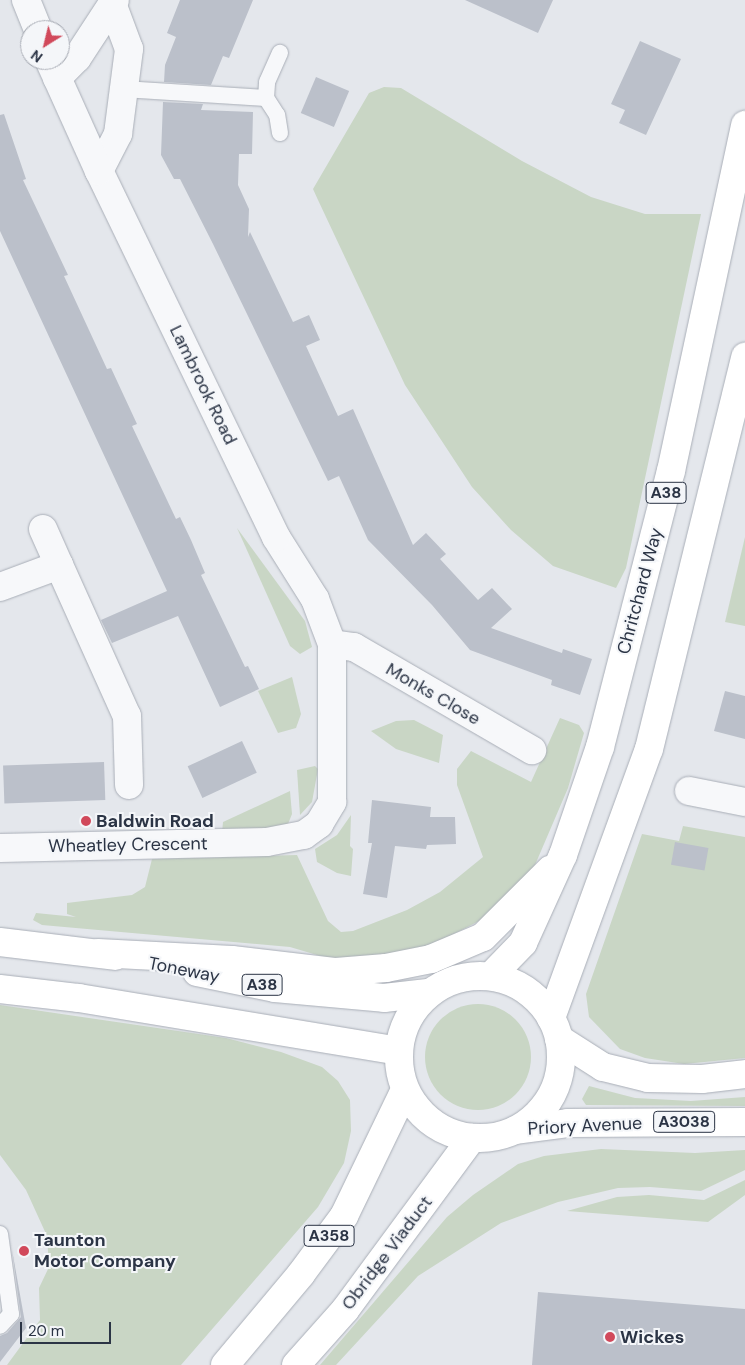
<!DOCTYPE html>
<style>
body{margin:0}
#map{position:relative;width:745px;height:1365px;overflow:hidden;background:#e4e7ec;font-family:"DM Sans",sans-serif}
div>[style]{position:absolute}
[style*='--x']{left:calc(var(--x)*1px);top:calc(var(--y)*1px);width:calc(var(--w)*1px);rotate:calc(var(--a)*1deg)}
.green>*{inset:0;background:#c9d6c5}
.round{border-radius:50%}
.building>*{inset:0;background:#bbc0ca;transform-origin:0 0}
.roads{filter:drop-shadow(0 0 1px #a9aeb7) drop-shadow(0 0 1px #a9aeb7)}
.lane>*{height:16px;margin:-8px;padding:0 8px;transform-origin:8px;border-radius:8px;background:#f7f8fa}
.street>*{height:28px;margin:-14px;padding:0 14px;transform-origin:14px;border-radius:14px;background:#f7f8fa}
.primary>*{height:28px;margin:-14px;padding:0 14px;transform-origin:14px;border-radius:14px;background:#fff}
.primary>.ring{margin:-14px;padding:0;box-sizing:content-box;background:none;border:28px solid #fff;border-radius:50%}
.dots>*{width:14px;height:14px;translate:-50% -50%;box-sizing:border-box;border:2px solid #f4f6f9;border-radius:50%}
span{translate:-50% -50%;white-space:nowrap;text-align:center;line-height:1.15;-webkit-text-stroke:4px #f4f6f9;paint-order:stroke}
.shield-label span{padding:1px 4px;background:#f4f6f9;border:1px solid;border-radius:4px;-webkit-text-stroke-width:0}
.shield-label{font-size:16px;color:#2b3445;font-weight:700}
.street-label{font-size:18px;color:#2b3445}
.poi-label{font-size:18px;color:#2b3445;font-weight:700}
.left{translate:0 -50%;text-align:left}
.north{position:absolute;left:20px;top:20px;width:50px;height:50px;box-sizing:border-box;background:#f4f6f9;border:1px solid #a4a8b1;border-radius:50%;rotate:216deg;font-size:14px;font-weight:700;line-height:20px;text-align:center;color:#2b3445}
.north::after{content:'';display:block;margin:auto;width:18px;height:22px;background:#d1495b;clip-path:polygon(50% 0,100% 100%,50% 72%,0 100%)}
.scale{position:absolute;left:20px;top:1322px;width:91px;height:22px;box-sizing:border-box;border:2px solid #2b3445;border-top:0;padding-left:6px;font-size:15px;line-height:18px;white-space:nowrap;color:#2b3445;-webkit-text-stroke:4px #f4f6f9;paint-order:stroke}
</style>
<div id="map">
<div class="green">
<div style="clip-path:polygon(384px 87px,401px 88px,522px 161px,591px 197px,645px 214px,701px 214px,626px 568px,616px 588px,553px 566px,511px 530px,472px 487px,405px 385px,318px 200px,313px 189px,369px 93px)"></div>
<div style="clip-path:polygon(237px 528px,305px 621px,312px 647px,300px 654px,290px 646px)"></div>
<div style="clip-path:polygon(745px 537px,745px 626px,725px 622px)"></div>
<div style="clip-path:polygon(292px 677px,301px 714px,296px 728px,278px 733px,258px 691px)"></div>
<div style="clip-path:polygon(560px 718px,579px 725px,584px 733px,568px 788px,535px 865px,517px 890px,481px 920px,425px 949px,344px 963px,290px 947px,42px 925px,33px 920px,36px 913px,76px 917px,67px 914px,67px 903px,132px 895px,145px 887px,152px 859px,297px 855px,328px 921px,341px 932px,353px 931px,407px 910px,440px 892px,483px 857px,457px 785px,457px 769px,471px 751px,531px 782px)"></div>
<div style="clip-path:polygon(414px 720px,443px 735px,439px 763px,396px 749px,371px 731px,396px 721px)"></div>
<div style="clip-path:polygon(315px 766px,318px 769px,312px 802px,300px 815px,297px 770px)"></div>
<div style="clip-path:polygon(290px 791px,292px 814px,288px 824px,248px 832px,222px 833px,223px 822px)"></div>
<div style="clip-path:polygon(351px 815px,350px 846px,353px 849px,351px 876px,337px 873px,317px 862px,315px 849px,337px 835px)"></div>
<div style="clip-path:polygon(683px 826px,745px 837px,745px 1058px,684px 1064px,645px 1058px,620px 1049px,589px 1017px,586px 994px,642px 834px,679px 841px)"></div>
<div class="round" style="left:425px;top:1004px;width:106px;height:106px"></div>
<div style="clip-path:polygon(0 1005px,226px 1038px,281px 1052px,322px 1067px,338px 1081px,350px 1100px,351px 1131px,344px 1163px,318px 1207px,181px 1365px,7px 1365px,40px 1320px,39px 1288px,49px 1267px,47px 1236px,26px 1190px,0 1155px)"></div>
<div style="clip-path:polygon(589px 1086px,635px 1098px,691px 1101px,745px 1097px,745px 1106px,586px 1105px,582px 1099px)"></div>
<div style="clip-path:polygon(601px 1149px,695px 1153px,745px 1150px,745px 1170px,701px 1191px,650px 1187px,618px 1188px,558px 1202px,501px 1223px,418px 1276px,336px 1365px,320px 1365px,447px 1217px,473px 1195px,518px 1164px,544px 1156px)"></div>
<div style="clip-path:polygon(745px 1180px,745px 1195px,708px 1222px,567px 1211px,617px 1197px,649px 1195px,704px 1200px)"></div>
</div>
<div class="building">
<div style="clip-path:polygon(180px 0,253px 0,229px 58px,223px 56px,211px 85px,164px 82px,165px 65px,176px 37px,167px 33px)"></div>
<div style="clip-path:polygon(465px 0,553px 0,538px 33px)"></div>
<div style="clip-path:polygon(640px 41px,681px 59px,646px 135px,619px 123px,625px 110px,611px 104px)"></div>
<div style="left:316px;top:77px;width:36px;height:39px;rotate:23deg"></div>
<div style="clip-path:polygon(163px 102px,203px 104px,201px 110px,253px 112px,252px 154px,239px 154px,238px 185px,249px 209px,248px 237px,250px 232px,293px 322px,309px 315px,320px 340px,306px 346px,338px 416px,353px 409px,413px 545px,426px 533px,446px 554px,440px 559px,478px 600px,492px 588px,512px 609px,491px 628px,562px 653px,563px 649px,592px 659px,580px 695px,551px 685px,552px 680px,470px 650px,432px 605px,368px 540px,339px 476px,328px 481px,213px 244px,180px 179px,174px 179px,161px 155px)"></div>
<div style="clip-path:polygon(4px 114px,26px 179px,23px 180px,68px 275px,64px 276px,107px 369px,111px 368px,137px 424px,132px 426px,176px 519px,180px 517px,191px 540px,205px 573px,201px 575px,245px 667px,248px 666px,259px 689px,220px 707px,178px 616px,112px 643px,101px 620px,167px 591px,0 231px,0 115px)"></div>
<div style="clip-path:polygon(725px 691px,745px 696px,745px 739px,714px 731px)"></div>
<div style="left:242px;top:741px;width:35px;height:60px;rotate:65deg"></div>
<div style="left:104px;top:762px;width:38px;height:101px;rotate:88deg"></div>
<div style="clip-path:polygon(372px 800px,431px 807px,430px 817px,455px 817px,456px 844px,427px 845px,426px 849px,395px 846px,387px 898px,363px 894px,372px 843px,368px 843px)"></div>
<div style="left:675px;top:842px;width:34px;height:23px;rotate:10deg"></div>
<div style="clip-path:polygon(12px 1250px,26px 1328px,0 1362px,0 1336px,7px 1333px,21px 1317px)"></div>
<div style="clip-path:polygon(538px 1292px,745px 1309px,745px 1365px,532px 1365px)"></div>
</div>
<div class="roads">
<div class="lane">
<div style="--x:123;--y:89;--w:143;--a:3.6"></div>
<div style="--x:280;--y:133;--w:18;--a:-99"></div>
<div style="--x:277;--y:115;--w:20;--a:-123"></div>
<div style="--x:266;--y:98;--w:16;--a:-86"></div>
<div style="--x:267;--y:82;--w:32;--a:-66"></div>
<div style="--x:0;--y:1234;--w:81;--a:82.2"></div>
<div style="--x:11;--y:1314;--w:16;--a:133"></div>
</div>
<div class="street">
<div style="--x:26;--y:0;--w:32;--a:68"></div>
<div style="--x:57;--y:78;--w:28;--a:-45"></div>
<div style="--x:77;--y:58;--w:69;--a:-56.8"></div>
<div style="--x:99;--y:171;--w:42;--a:-62.8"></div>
<div style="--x:118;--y:134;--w:86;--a:-82.6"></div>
<div style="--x:129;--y:49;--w:46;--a:-110.4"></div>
<div style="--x:43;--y:529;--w:39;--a:66"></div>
<div style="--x:0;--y:587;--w:63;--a:-20.4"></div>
<div style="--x:59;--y:565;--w:166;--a:65.8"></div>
<div style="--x:127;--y:716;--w:69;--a:88.3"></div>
<div style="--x:332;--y:644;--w:22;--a:8"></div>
<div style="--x:354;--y:647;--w:206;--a:30.1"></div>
<div style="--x:689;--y:791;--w:57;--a:11.1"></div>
<div style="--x:0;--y:848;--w:267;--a:-1.3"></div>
<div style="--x:267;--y:842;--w:38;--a:-11"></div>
<div style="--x:304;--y:835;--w:19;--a:-36"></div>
<div style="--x:319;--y:824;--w:26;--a:-59"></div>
<div style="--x:332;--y:802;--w:158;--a:-90"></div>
<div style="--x:332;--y:644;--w:48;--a:-110.7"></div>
<div style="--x:315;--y:599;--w:73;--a:-122.2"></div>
<div style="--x:276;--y:537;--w:407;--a:-115.8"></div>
<div style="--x:99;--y:171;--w:122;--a:-114.2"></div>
</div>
<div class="primary">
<div style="--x:0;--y:942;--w:116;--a:6.9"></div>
<div style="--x:98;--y:953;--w:134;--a:3"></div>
<div style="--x:232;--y:960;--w:105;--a:6.6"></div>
<div style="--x:336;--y:972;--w:50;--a:-4.6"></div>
<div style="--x:386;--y:968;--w:46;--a:-11.3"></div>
<div style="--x:431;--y:959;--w:56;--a:-22.9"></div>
<div style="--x:483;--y:937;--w:95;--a:-45"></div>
<div style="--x:197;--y:972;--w:80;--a:11.6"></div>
<div style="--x:275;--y:988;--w:109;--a:5.2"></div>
<div style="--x:384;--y:998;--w:44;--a:-6.5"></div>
<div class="ring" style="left:399px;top:976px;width:134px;height:134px"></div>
<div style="--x:491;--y:976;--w:46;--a:-45.9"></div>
<div style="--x:523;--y:943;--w:97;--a:-65.6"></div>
<div style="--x:563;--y:855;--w:114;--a:-71.1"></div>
<div style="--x:600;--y:747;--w:285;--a:-75.6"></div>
<div style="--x:671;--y:471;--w:354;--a:-77.9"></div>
<div style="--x:0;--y:989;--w:80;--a:6.5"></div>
<div style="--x:79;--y:998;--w:323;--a:9.4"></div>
<div style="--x:551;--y:1018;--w:286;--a:-70"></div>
<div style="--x:649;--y:749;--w:404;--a:-76.2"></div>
<div style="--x:559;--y:1039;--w:52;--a:32.5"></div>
<div style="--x:603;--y:1067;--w:46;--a:13.7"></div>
<div style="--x:648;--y:1078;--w:54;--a:1.1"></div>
<div style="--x:702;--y:1079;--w:43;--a:-6.6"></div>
<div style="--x:516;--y:1130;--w:52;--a:-7.7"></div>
<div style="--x:568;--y:1123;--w:177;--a:-0.3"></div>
<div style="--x:225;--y:1365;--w:119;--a:-50.1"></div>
<div style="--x:301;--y:1274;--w:72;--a:-53.4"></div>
<div style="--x:344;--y:1216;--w:140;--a:-64.2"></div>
<div style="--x:296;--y:1365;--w:74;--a:-48.3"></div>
<div style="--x:345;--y:1310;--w:214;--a:-53.6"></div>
</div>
</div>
<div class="dots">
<div style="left:86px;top:821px;background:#d1495b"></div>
<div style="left:24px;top:1251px;background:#d1495b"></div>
<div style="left:610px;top:1337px;background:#d1495b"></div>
</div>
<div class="shield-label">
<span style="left:666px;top:493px">A38</span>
<span style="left:262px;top:985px">A38</span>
<span style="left:684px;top:1122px">A3038</span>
<span style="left:329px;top:1236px">A358</span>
</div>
<div class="street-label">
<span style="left:203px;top:385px;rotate:64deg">Lambrook Road</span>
<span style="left:640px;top:591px;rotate:-75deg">Chritchard Way</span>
<span style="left:433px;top:694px;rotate:30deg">Monks Close</span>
<span style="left:128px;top:845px;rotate:-1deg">Wheatley Crescent</span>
<span style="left:184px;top:970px;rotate:11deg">Toneway</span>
<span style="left:585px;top:1126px;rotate:-3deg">Priory Avenue</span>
<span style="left:387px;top:1253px;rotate:-53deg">Obridge Viaduct</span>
</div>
<div class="poi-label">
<span class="left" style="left:96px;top:821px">Baldwin Road</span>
<span class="left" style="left:34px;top:1251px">Taunton<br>Motor Company</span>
<span class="left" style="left:620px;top:1337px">Wickes</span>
</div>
<div class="north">N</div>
<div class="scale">20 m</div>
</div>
